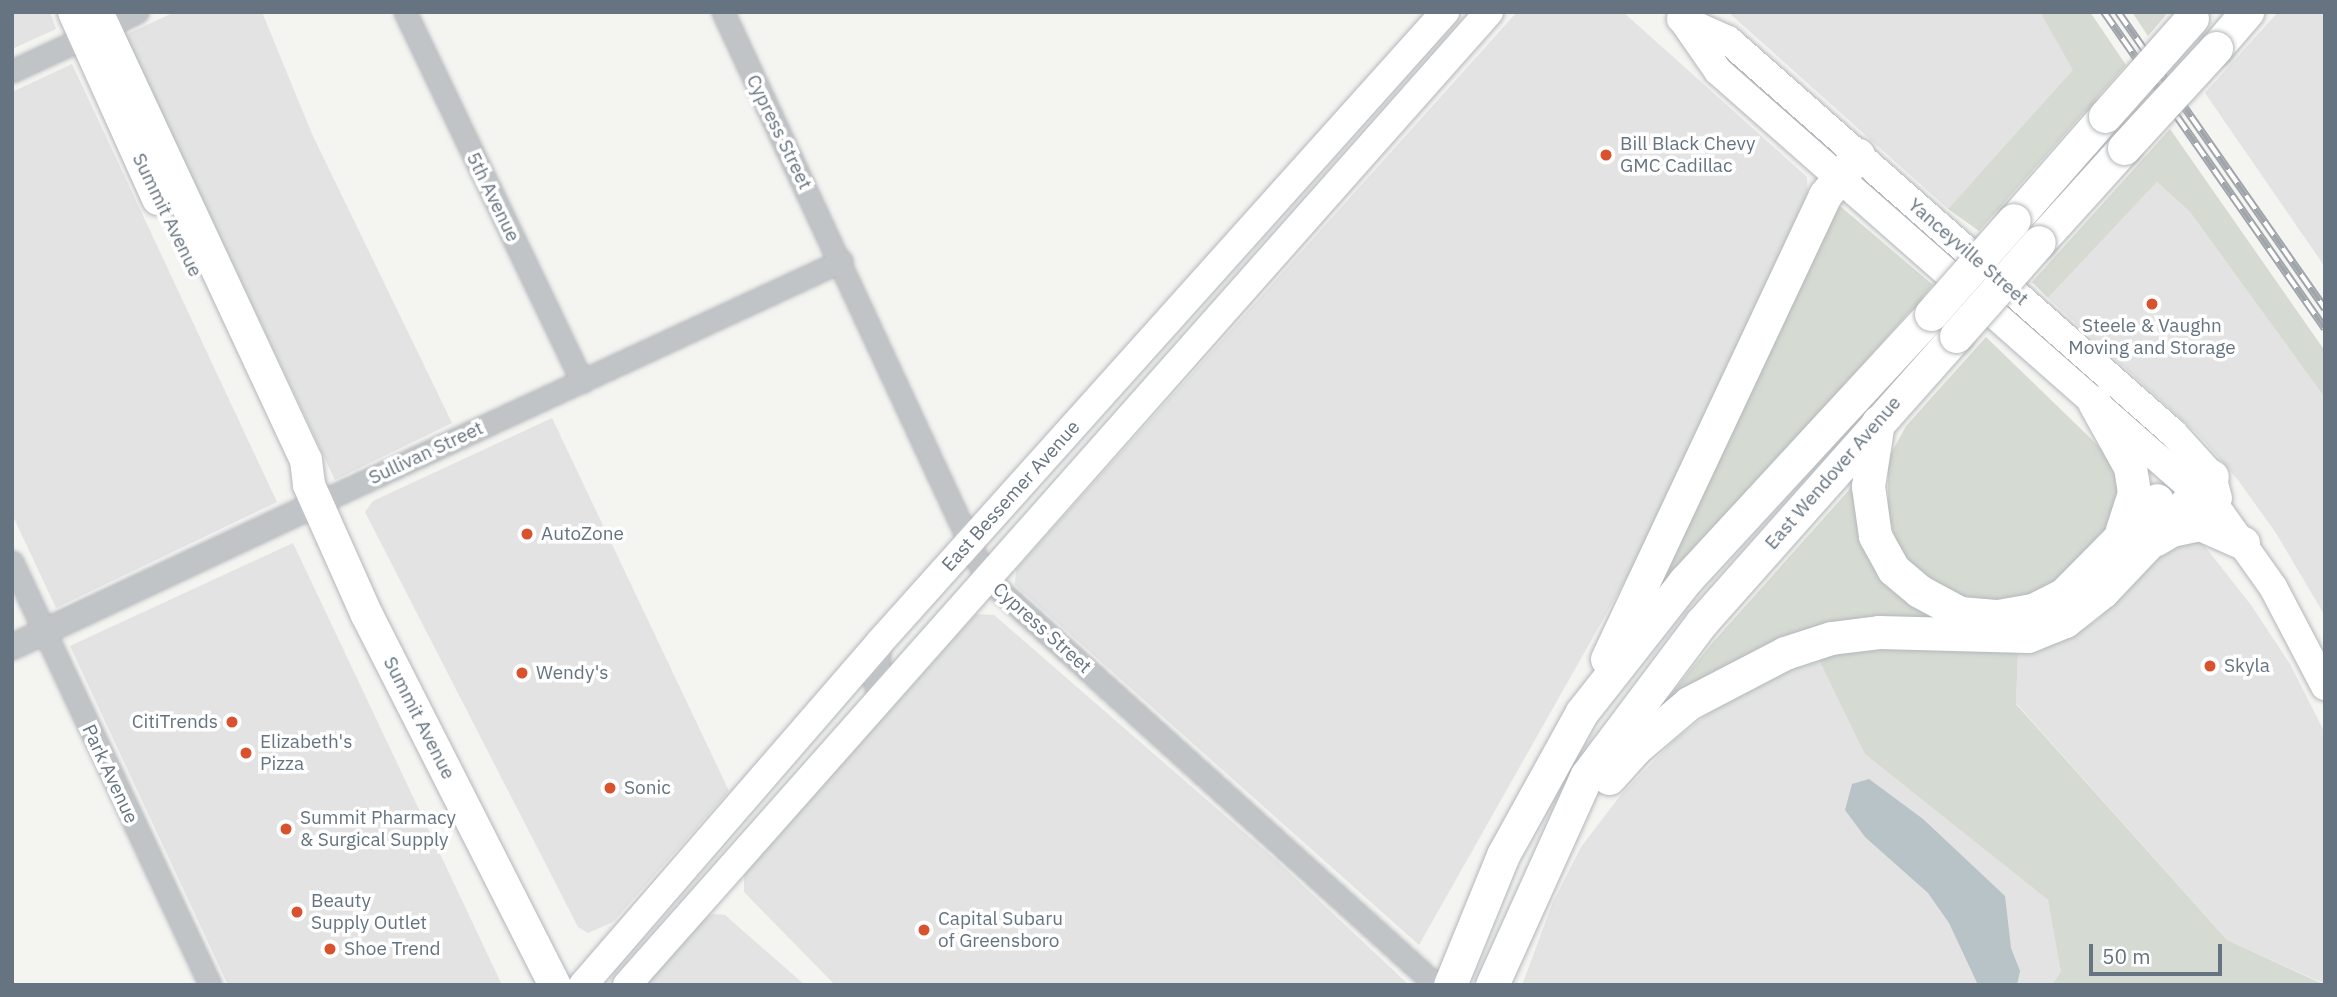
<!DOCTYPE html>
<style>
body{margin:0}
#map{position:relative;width:2337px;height:997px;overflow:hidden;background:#f4f4f1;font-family:"IBM Plex Sans",sans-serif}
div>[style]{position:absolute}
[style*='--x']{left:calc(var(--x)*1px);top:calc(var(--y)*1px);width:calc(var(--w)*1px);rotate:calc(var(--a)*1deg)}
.built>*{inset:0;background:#e2e3e2}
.green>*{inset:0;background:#d5dbd2}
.water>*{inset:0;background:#b7c3c7}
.roads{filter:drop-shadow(0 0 2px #b3b7bb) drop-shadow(0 0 2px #b3b7bb)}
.minor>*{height:21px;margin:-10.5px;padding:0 10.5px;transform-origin:10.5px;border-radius:10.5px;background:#c0c4c7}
.tertiary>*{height:24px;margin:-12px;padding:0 12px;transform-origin:12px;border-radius:12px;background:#c0c4c7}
.secondary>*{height:28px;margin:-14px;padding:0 14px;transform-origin:14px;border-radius:14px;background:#fff}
.primary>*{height:32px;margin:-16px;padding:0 16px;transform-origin:16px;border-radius:16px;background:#fff}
.trunk>*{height:33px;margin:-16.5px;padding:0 16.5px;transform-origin:16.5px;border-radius:16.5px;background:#fff}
.rail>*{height:8px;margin-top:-4px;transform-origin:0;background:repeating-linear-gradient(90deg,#fff 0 16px,#9fa5aa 0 32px);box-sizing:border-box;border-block:2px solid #9fa5aa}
.bridges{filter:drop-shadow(0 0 2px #b3b6b9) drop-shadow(0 0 2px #b3b6b9)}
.trunk-bridge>*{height:33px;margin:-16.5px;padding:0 16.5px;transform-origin:16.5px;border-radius:16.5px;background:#fff}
.dots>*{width:19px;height:19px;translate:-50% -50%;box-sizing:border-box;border:4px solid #fff;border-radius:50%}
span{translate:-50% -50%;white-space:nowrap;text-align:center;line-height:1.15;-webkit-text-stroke:7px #fff;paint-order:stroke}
.street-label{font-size:19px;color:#657480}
.poi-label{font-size:19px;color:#657480}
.left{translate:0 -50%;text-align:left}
.right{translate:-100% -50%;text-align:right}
.frame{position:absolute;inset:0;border:14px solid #657480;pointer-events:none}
.scale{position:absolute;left:2089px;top:944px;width:133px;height:32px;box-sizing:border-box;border:4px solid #657480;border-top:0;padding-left:9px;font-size:21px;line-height:24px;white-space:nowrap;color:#657480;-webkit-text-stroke:5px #fff;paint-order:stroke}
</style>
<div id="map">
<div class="built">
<div style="clip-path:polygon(12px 12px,50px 12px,56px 29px,12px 49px)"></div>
<div style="clip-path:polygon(175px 12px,262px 12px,312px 134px,452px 423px,335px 480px,125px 35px)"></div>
<div style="clip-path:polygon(1517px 12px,1623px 12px,1807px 177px,1808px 204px,1683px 478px,1419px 945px,1015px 585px,1016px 569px)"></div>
<div style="clip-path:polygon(1728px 12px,2040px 12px,2074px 70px,1948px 209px)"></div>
<div style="clip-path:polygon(2278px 12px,2325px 13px,2325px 267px,2205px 93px)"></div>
<div style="clip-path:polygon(72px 64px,277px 502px,56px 608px,12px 514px,12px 92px)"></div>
<div style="clip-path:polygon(2157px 182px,2190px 212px,2325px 398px,2325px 616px,2276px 533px,2238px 480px,2197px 433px,2048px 298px)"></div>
<div style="clip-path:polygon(552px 418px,729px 791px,613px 922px,588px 933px,578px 927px,365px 512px,373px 501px)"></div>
<div style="clip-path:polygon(2199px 539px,2251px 605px,2290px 664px,2325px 733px,2325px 984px,2227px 940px,2016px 703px,2018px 651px,2060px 642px,2096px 621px,2164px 547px)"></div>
<div style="clip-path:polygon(293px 543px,502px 985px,228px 985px,70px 646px)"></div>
<div style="clip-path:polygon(976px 614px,994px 615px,1276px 860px,1409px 985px,835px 985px,744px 892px,744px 874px)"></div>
<div style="clip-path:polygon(1818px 658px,1866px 754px,2048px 900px,2062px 972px,2052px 985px,1522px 985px,1553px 902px,1581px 847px,1620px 796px,1674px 740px,1721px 704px,1764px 680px)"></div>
<div style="clip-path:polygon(713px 914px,725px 915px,805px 985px,644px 985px,703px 920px)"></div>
</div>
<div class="green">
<div style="clip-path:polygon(2040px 12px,2090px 12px,2126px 65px,1979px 231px,1948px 209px,2073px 70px)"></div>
<div style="clip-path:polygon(2132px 12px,2164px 12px,2166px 15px,2148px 36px)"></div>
<div style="clip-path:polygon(2170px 129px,2325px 351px,2325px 398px,2190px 212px,2157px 182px,2048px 298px,2032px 282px)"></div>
<div style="clip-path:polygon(1840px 206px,1933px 285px,1636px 622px,1830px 219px)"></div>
<div style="clip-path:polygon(1986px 337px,2117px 464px,2117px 524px,2037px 600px,1972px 603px,1916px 570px,1897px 544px,1888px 515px,1888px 459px,1906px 426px)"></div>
<div style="clip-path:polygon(1865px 472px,1868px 530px,1948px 617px,1909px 620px,1650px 720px,1714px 641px)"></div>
<div style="clip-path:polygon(1947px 642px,1990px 652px,2018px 651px,2016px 704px,2227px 940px,2325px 985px,2052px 985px,2061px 972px,2048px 900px,1865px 754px,1818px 658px,1857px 647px)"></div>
</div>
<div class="water">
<div style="clip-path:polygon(1869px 779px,1923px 819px,2005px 896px,2011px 948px,2020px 971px,2017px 985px,1978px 985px,1949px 923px,1928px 893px,1865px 837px,1845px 810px,1852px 784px)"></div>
</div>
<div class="roads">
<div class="minor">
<div style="--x:405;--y:12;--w:410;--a:64.4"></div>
<div style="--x:723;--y:12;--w:624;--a:65.08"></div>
<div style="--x:986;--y:578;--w:607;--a:42.13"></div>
<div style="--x:104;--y:28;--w:37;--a:-26"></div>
<div style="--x:12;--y:71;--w:78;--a:-24.9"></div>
<div style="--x:316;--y:504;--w:579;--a:-24.84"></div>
<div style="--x:12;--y:562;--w:467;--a:64.9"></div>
</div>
<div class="tertiary">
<div style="--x:879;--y:643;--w:36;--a:95"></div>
<div style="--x:876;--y:679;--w:21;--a:76"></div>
<div style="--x:12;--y:647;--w:336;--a:-25.2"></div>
</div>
<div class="secondary">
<div style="--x:1681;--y:19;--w:51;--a:24.1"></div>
<div style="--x:1728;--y:40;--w:594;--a:41.45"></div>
<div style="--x:2173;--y:433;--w:58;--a:47.8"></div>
<div style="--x:2212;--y:476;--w:23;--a:75"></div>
<div style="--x:1682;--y:19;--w:63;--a:55.3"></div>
<div style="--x:1718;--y:71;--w:670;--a:41.37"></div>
<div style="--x:2221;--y:514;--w:90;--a:54.5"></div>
<div style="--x:2273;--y:587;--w:112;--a:62.3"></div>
<div style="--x:583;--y:985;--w:452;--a:-49.1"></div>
<div style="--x:879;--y:643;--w:848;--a:-48.11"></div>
<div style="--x:627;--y:985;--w:1300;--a:-48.46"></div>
</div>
<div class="primary">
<div style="--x:74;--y:12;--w:205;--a:65.8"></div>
<div style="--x:97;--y:12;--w:494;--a:65"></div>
<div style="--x:306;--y:460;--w:25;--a:83"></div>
<div style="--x:309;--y:485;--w:142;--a:66"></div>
<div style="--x:367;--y:615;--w:415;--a:63.1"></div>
</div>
<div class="trunk">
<div style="--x:2216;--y:48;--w:48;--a:-49.3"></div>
<div style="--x:2014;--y:220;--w:138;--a:-48.8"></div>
<div style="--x:2039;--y:242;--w:127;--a:-47.9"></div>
<div style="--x:2094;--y:402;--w:74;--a:61"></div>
<div style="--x:2130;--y:467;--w:26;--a:81"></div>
<div style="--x:2134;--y:493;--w:40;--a:108"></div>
<div style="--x:1878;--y:422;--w:65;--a:98.9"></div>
<div style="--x:1868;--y:486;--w:50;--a:82"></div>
<div style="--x:1875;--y:536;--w:38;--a:61"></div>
<div style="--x:1893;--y:569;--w:34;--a:40"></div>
<div style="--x:1919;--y:591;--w:47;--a:28.2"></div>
<div style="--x:1960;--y:613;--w:38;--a:5"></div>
<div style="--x:1998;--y:616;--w:36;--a:-10"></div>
<div style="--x:2033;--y:610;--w:35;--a:-27"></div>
<div style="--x:2064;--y:594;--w:132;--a:-45.3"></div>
<div style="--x:2156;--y:539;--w:17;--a:-31"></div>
<div style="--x:2171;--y:530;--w:30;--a:-12"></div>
<div style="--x:2200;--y:524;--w:47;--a:23.8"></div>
<div style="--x:1607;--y:659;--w:513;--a:-64.83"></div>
<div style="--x:1825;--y:195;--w:52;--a:-50.5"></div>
<div style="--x:1609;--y:778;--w:40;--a:-48"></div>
<div style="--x:1636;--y:748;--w:70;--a:-40.3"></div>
<div style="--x:1689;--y:703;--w:108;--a:-27.5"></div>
<div style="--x:1785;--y:653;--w:48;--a:-18.1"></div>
<div style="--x:1831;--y:638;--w:48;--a:-7.1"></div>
<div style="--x:1879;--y:632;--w:149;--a:1.5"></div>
<div style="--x:2028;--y:636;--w:40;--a:-22"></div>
<div style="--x:2065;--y:621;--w:48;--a:-38.3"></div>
<div style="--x:2103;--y:591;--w:158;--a:-46.5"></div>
<div style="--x:1450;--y:985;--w:140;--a:-67.8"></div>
<div style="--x:1503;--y:855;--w:163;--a:-61.1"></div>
<div style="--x:1582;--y:712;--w:167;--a:-51.8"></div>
<div style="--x:1685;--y:581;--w:363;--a:-47.3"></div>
<div style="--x:1492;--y:985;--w:230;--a:-65.7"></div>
<div style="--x:1587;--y:775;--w:191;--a:-53.1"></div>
<div style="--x:1702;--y:622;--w:383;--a:-48.4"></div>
</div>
</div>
<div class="rail">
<div style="--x:2104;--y:12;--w:386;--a:55.1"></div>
<div style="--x:2118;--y:12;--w:362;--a:55.1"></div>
</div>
<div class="bridges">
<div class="trunk-bridge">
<div style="--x:2105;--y:116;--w:131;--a:-48.4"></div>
<div style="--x:2124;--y:148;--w:136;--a:-47.4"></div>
<div style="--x:1931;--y:314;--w:125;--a:-48.6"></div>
<div style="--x:1956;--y:336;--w:125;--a:-48.6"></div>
</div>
</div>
<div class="dots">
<div style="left:1606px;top:155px;background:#d8532d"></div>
<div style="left:2152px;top:304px;background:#d8532d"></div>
<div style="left:527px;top:534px;background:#d8532d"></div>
<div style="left:2210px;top:666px;background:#d8532d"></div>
<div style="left:522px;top:673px;background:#d8532d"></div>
<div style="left:232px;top:722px;background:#d8532d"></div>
<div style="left:246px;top:753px;background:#d8532d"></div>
<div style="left:610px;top:788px;background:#d8532d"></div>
<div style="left:286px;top:829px;background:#d8532d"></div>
<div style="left:297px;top:912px;background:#d8532d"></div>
<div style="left:924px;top:930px;background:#d8532d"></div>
<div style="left:330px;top:949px;background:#d8532d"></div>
</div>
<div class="street-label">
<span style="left:779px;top:132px;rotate:64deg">Cypress Street</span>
<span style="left:493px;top:197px;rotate:64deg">5th Avenue</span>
<span style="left:167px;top:215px;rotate:64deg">Summit Avenue</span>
<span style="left:1968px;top:252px;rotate:41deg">Yanceyville Street</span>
<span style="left:426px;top:453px;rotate:-25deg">Sullivan Street</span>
<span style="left:1833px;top:473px;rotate:-49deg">East Wendover Avenue</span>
<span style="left:1011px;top:496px;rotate:-48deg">East Bessemer Avenue</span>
<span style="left:1042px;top:628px;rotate:42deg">Cypress Street</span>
<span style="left:419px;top:718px;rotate:63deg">Summit Avenue</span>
<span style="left:110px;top:774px;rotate:65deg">Park Avenue</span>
</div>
<div class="poi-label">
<span class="left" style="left:1620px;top:155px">Bill Black Chevy<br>GMC Cadillac</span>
<span style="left:2152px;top:337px">Steele &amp; Vaughn<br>Moving and Storage</span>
<span class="left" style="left:541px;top:534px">AutoZone</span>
<span class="left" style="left:2224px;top:666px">Skyla</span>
<span class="left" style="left:536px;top:673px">Wendy's</span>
<span class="right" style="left:218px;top:722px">CitiTrends</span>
<span class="left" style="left:260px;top:753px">Elizabeth's<br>Pizza</span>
<span class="left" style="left:624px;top:788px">Sonic</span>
<span class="left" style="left:300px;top:829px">Summit Pharmacy<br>&amp; Surgical Supply</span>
<span class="left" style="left:311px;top:912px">Beauty<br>Supply Outlet</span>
<span class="left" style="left:938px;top:930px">Capital Subaru<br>of Greensboro</span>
<span class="left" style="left:344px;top:949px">Shoe Trend</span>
</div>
<div class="frame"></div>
<div class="scale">50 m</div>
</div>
